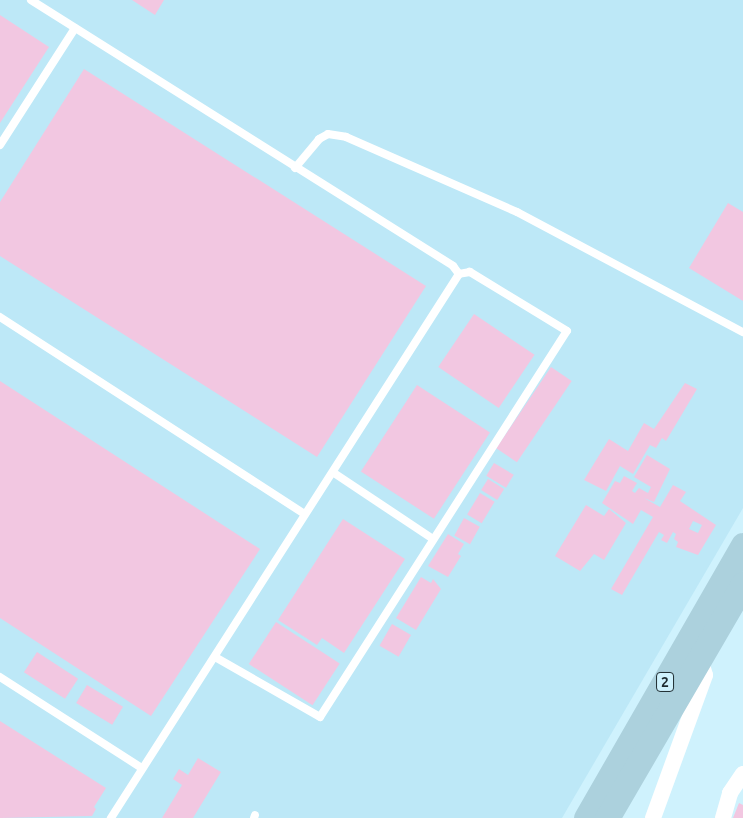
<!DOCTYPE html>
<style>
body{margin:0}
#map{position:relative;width:743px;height:818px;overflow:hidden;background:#cff2fd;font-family:Ubuntu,sans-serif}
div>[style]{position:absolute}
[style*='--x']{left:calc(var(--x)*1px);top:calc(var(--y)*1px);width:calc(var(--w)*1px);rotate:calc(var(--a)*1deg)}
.built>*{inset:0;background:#bde8f7}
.building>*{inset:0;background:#f2c7e1;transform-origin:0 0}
.lane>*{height:8px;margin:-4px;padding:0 4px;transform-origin:4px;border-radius:4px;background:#fff}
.street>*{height:16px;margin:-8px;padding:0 8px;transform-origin:8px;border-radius:8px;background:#fff}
.primary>*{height:25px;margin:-12.5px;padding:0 12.5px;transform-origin:12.5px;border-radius:12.5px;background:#acd1dd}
span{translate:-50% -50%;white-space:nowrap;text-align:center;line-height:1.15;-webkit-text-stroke:4px #cff2fd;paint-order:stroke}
.shield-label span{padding:1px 4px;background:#cff2fd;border:1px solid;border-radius:4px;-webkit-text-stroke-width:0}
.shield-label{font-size:14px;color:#1d2a2f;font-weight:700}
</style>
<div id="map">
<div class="built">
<div style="clip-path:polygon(0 0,743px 0,743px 508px,562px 818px,0 818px)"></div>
</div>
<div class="building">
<div style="clip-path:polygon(132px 0,164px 0,155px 15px)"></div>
<div style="clip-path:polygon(0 15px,49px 47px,0 123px)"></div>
<div style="clip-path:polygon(84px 69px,426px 286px,317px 457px,0 256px,0 202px)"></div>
<div style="clip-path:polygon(728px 203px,743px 212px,743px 301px,689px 268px)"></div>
<div style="left:474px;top:314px;width:73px;height:64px;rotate:34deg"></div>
<div style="left:551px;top:367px;width:25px;height:98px;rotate:34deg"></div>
<div style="clip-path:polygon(0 381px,260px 549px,151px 716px,0 618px)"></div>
<div style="clip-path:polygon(685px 383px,697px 389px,666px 441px,662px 438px,656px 448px,650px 445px,633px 474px,620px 466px,606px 491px,584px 480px,609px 439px,628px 451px,644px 423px,654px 429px)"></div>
<div style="left:417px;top:385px;width:87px;height:103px;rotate:33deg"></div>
<div style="clip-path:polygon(evenodd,647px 455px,670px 469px,654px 502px,644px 498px,660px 507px,673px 485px,686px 492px,680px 501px,716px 525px,698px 555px,676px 547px,678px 542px,674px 539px,676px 534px,673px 532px,667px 543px,661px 540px,664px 535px,659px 532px,622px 595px,611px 589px,653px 517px,641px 510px,633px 524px,602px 503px,615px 481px,620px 483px,624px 476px,637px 483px,632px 491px,635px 493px,639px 488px,648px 493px,651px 487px,634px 477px,647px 455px,693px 521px,702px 525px,698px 533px,689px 529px,693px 521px)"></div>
<div style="left:494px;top:463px;width:23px;height:15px;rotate:31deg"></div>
<div style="left:488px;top:479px;width:19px;height:13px;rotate:32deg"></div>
<div style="left:480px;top:493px;width:17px;height:25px;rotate:31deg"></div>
<div style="clip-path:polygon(586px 505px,604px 516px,609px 509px,626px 523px,604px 560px,594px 554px,580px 571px,555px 556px)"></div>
<div style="left:464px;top:518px;width:18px;height:20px;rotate:29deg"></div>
<div style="clip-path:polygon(343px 519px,405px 559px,344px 653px,322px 638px,317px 645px,278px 620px)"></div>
<div style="clip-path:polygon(448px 534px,464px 544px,458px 554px,461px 556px,448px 577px,428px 566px)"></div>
<div style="clip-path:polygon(421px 577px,431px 583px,433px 579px,441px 589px,416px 630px,396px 618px)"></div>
<div style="left:276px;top:622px;width:76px;height:50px;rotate:33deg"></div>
<div style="left:392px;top:624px;width:22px;height:25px;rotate:30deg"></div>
<div style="left:37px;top:652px;width:49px;height:24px;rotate:33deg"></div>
<div style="left:87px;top:685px;width:42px;height:21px;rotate:31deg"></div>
<div style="clip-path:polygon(0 721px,106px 788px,94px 807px,96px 809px,92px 816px,0 818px)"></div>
<div style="clip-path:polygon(198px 758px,221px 772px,193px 818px,162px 818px,182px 785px,173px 779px,179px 769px,188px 775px)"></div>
<div style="clip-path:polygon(739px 803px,743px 805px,743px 818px,733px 818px)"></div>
</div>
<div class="lane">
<div style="--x:31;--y:0;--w:499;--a:32.2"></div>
<div style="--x:453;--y:266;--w:10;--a:53"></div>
<div style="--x:459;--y:274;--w:646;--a:122.61"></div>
<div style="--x:0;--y:145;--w:139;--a:-57.3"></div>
<div style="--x:295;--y:168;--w:38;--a:-50"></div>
<div style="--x:319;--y:139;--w:10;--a:-29"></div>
<div style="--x:328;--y:134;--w:18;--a:9"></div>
<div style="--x:346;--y:137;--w:187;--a:23.7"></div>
<div style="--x:517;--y:212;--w:256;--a:28"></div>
<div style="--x:0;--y:317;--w:363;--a:32.9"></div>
<div style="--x:334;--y:473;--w:119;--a:33.7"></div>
<div style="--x:215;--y:657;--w:121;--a:29.7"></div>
<div style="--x:320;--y:717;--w:458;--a:-57.4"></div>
<div style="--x:567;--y:331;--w:114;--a:-148.7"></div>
<div style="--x:470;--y:272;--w:11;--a:170"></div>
<div style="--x:0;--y:677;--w:169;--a:32.7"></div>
<div style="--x:254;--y:818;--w:3;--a:-72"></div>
</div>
<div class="street">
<div style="--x:653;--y:818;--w:152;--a:-70"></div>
<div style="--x:705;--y:675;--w:17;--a:-107"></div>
<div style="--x:723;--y:818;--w:26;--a:-74"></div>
<div style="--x:730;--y:793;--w:23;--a:-56"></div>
</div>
<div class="primary">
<div style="--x:586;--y:818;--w:315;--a:-60.1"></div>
<div style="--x:607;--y:818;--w:271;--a:-59.8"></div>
</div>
<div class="shield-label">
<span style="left:665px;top:682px">2</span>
</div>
</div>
